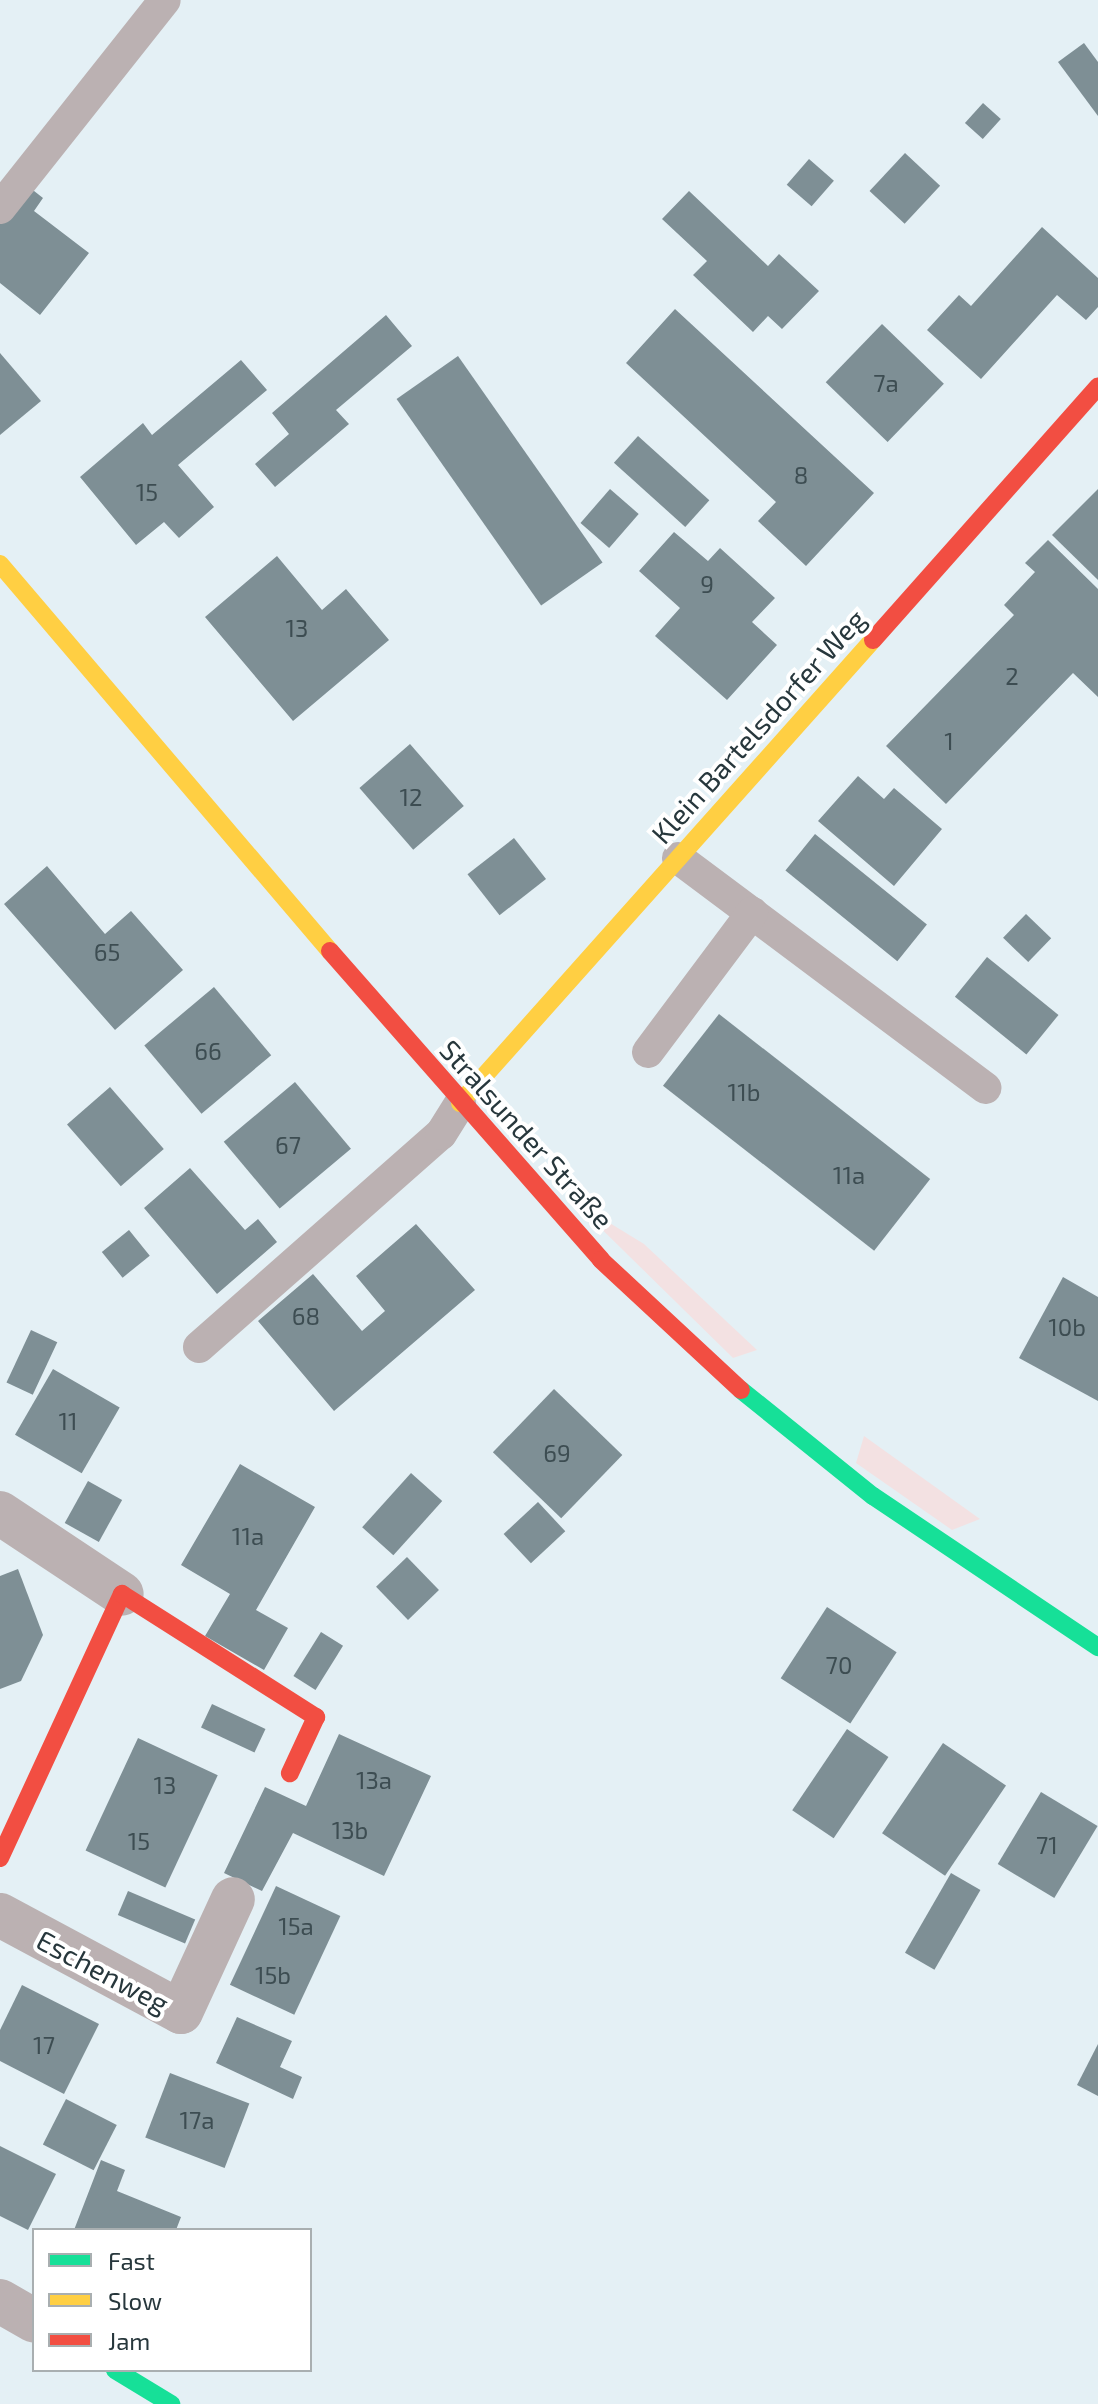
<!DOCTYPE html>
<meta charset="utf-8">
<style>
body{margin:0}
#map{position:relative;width:1098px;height:2404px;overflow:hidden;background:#e4f0f5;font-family:"Exo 2",sans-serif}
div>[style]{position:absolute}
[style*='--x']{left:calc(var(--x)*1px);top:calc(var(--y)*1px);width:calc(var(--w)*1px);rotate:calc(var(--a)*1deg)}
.green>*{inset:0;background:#f3e1e2}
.building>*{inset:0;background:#7e8f95;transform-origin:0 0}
.lane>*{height:32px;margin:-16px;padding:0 16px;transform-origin:16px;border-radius:16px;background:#bbb1b2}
.street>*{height:44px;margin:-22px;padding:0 22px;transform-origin:22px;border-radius:22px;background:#bbb1b2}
.fast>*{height:18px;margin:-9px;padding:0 9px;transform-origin:9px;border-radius:9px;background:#16e098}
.slow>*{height:18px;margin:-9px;padding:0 9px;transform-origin:9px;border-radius:9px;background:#ffcf43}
.jam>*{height:18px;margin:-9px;padding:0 9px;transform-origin:9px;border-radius:9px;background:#f24e42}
span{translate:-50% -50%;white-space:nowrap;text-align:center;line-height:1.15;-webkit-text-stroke:8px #fff;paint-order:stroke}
.number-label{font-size:24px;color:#3d4d52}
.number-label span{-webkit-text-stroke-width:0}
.street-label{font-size:28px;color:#27373c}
.legend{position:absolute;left:32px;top:2228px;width:280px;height:144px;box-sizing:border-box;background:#fff;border:2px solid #a9afb1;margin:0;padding:10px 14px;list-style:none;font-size:24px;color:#27373c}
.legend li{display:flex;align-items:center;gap:16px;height:40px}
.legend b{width:40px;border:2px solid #a9afb1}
</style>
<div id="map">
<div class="green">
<div style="clip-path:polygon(572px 1200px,644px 1244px,757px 1350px,733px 1358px)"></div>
<div style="clip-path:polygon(864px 1436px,980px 1519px,952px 1530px,856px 1463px)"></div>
</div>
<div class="building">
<div style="clip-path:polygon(1084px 43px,1098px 62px,1098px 116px,1058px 62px)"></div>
<div style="left:983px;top:103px;width:24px;height:27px;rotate:42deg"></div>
<div style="left:905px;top:153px;width:48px;height:52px;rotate:43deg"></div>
<div style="left:809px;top:159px;width:33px;height:34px;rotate:41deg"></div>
<div style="clip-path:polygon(29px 187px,43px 198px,34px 211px,89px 253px,40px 315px,0 283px,0 224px)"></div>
<div style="clip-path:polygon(689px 191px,768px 266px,779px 254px,819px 291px,782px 329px,768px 316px,753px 332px,693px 275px,707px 261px,662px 219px)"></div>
<div style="clip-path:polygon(1042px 227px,1098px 278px,1098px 307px,1086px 320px,1057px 295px,981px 379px,927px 330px,959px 295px,971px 306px)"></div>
<div style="clip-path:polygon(675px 309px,874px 493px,806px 566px,758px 521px,776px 502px,626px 363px)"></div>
<div style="clip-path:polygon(386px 315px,412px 346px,336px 410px,349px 424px,275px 487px,255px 464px,289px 434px,272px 413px)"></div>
<div style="left:882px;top:324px;width:86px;height:81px;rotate:44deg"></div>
<div style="clip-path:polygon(0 353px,41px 401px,0 435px)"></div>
<div style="left:458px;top:356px;width:252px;height:75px;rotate:55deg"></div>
<div style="clip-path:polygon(241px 360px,267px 390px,178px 465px,214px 507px,179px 538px,164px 522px,136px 545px,80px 477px,143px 423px,152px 435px)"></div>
<div style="left:638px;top:436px;width:96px;height:36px;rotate:42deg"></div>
<div style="left:610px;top:489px;width:38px;height:45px;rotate:41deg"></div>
<div style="clip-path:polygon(1098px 489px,1098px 580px,1052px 535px)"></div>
<div style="clip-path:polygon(674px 532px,708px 561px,720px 548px,775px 598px,752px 622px,777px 645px,727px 700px,655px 636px,680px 608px,639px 571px)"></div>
<div style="clip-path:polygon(1048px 540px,1098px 589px,1098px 697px,1073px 673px,946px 804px,886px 746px,1014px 615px,1004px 605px,1035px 572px,1025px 563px)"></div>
<div style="clip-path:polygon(277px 556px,322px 610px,346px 589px,389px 640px,293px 721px,205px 617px)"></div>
<div style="left:410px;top:744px;width:82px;height:67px;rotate:49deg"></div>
<div style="clip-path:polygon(858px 776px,884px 799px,894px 788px,942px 829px,894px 886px,818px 821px)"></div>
<div style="left:815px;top:834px;width:144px;height:47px;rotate:39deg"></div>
<div style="left:514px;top:838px;width:52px;height:59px;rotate:52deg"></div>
<div style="clip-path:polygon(47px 866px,105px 934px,131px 911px,183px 970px,115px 1030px,4px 904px)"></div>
<div style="left:1026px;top:914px;width:35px;height:33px;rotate:44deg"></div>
<div style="left:987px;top:957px;width:92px;height:51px;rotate:39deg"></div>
<div style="left:214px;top:987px;width:89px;height:91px;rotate:50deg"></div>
<div style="left:719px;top:1014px;width:268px;height:91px;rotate:38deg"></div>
<div style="left:295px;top:1082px;width:87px;height:93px;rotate:50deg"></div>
<div style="left:110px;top:1087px;width:82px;height:57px;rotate:49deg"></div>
<div style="clip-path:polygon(190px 1168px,245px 1230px,258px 1219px,277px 1242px,217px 1294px,144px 1208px)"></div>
<div style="clip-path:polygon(416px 1224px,475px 1290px,334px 1411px,258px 1321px,313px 1274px,362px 1331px,385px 1311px,356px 1276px)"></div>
<div style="left:129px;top:1230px;width:33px;height:35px;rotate:51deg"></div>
<div style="clip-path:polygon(1063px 1277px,1098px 1297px,1098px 1401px,1019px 1358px)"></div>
<div style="left:31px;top:1330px;width:29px;height:58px;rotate:25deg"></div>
<div style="left:53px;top:1369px;width:77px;height:76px;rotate:30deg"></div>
<div style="left:554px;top:1389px;width:95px;height:88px;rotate:44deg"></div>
<div style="clip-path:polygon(240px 1464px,315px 1507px,256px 1610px,288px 1628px,264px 1670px,205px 1636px,230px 1594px,181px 1565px)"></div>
<div style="left:411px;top:1473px;width:42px;height:73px;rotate:42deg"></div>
<div style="left:88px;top:1481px;width:39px;height:48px;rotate:29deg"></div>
<div style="left:538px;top:1502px;width:40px;height:47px;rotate:47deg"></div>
<div style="left:407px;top:1557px;width:46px;height:43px;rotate:46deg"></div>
<div style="clip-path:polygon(18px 1569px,43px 1635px,21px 1681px,0 1689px,0 1576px)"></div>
<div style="left:827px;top:1607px;width:83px;height:85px;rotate:33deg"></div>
<div style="left:321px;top:1632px;width:26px;height:52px;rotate:32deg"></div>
<div style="left:212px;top:1704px;width:59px;height:26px;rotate:25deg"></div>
<div style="left:847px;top:1729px;width:50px;height:98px;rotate:34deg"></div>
<div style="clip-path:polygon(339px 1734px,431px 1776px,384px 1876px,293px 1833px,262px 1891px,224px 1873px,265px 1787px,306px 1806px)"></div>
<div style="left:138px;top:1738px;width:88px;height:124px;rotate:25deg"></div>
<div style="left:943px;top:1743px;width:76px;height:109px;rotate:34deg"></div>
<div style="left:1041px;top:1792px;width:66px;height:84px;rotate:31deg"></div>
<div style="left:951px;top:1873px;width:34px;height:92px;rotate:30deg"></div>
<div style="left:276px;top:1886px;width:71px;height:109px;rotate:25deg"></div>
<div style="left:128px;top:1891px;width:73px;height:26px;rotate:23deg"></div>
<div style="clip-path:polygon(22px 1985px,99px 2024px,64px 2094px,0 2061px,0 2030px)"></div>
<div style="clip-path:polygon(237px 2017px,292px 2041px,280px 2067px,302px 2077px,293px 2099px,216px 2063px)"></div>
<div style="clip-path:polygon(1098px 2044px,1098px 2096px,1077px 2085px)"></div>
<div style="left:170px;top:2073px;width:85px;height:69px;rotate:21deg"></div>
<div style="left:66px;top:2099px;width:57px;height:51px;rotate:27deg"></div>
<div style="clip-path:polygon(0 2146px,56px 2174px,28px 2230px,0 2216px)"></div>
<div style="clip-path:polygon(101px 2160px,125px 2170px,117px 2191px,181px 2217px,176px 2230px,74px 2230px)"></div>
</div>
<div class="lane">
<div style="--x:0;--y:208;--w:265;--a:-51.6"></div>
<div style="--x:678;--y:858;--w:384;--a:36.8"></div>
<div style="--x:648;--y:1052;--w:174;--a:-53.2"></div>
<div style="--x:199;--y:1347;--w:322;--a:-41.4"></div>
<div style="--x:441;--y:1134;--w:36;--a:-58"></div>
</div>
<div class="street">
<div style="--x:0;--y:1513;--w:146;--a:33.6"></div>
<div style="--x:0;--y:1915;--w:205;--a:28.2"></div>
<div style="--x:181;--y:2012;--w:124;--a:-65.3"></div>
<div style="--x:0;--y:2301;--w:39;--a:30"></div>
</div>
<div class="fast">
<div style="--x:741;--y:1390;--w:169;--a:38.8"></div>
<div style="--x:873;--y:1496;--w:271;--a:33.9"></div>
<div style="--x:115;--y:2370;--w:66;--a:31.3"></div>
</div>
<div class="slow">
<div style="--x:0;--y:564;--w:509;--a:49.55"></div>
<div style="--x:460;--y:1103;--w:620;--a:-48.27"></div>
</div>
<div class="jam">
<div style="--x:873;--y:640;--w:339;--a:-48.4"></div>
<div style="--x:330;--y:951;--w:411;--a:48.7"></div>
<div style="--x:601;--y:1260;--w:191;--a:42.9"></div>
<div style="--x:0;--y:1858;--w:291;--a:-65.2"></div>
<div style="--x:122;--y:1594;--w:230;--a:32.4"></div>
<div style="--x:316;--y:1717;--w:62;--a:114.9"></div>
</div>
<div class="number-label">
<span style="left:886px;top:383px">7a</span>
<span style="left:801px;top:475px">8</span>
<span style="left:147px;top:492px">15</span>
<span style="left:707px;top:584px">9</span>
<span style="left:297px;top:628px">13</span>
<span style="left:1012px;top:676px">2</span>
<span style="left:949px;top:741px">1</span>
<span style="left:411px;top:797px">12</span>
<span style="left:107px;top:952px">65</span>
<span style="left:208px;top:1051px">66</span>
<span style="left:744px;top:1092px">11b</span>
<span style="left:288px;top:1145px">67</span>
<span style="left:849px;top:1175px">11a</span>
<span style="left:306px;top:1316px">68</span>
<span style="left:1067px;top:1327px">10b</span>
<span style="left:68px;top:1421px">11</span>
<span style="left:557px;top:1453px">69</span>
<span style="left:248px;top:1536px">11a</span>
<span style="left:839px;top:1665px">70</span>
<span style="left:374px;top:1780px">13a</span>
<span style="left:165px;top:1785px">13</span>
<span style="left:350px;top:1830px">13b</span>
<span style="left:139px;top:1841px">15</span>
<span style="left:1047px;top:1845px">71</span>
<span style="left:296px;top:1926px">15a</span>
<span style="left:273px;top:1975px">15b</span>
<span style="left:44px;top:2045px">17</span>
<span style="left:197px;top:2120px">17a</span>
</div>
<div class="street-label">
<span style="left:758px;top:726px;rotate:-48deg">Klein Bartelsdorfer Weg</span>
<span style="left:527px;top:1134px;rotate:48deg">Stralsunder Straße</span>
<span style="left:103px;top:1971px;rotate:28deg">Eschenweg</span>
</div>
<ul class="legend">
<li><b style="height:10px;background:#16e098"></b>Fast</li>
<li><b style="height:10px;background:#ffcf43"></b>Slow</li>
<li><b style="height:10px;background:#f24e42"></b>Jam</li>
</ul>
</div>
